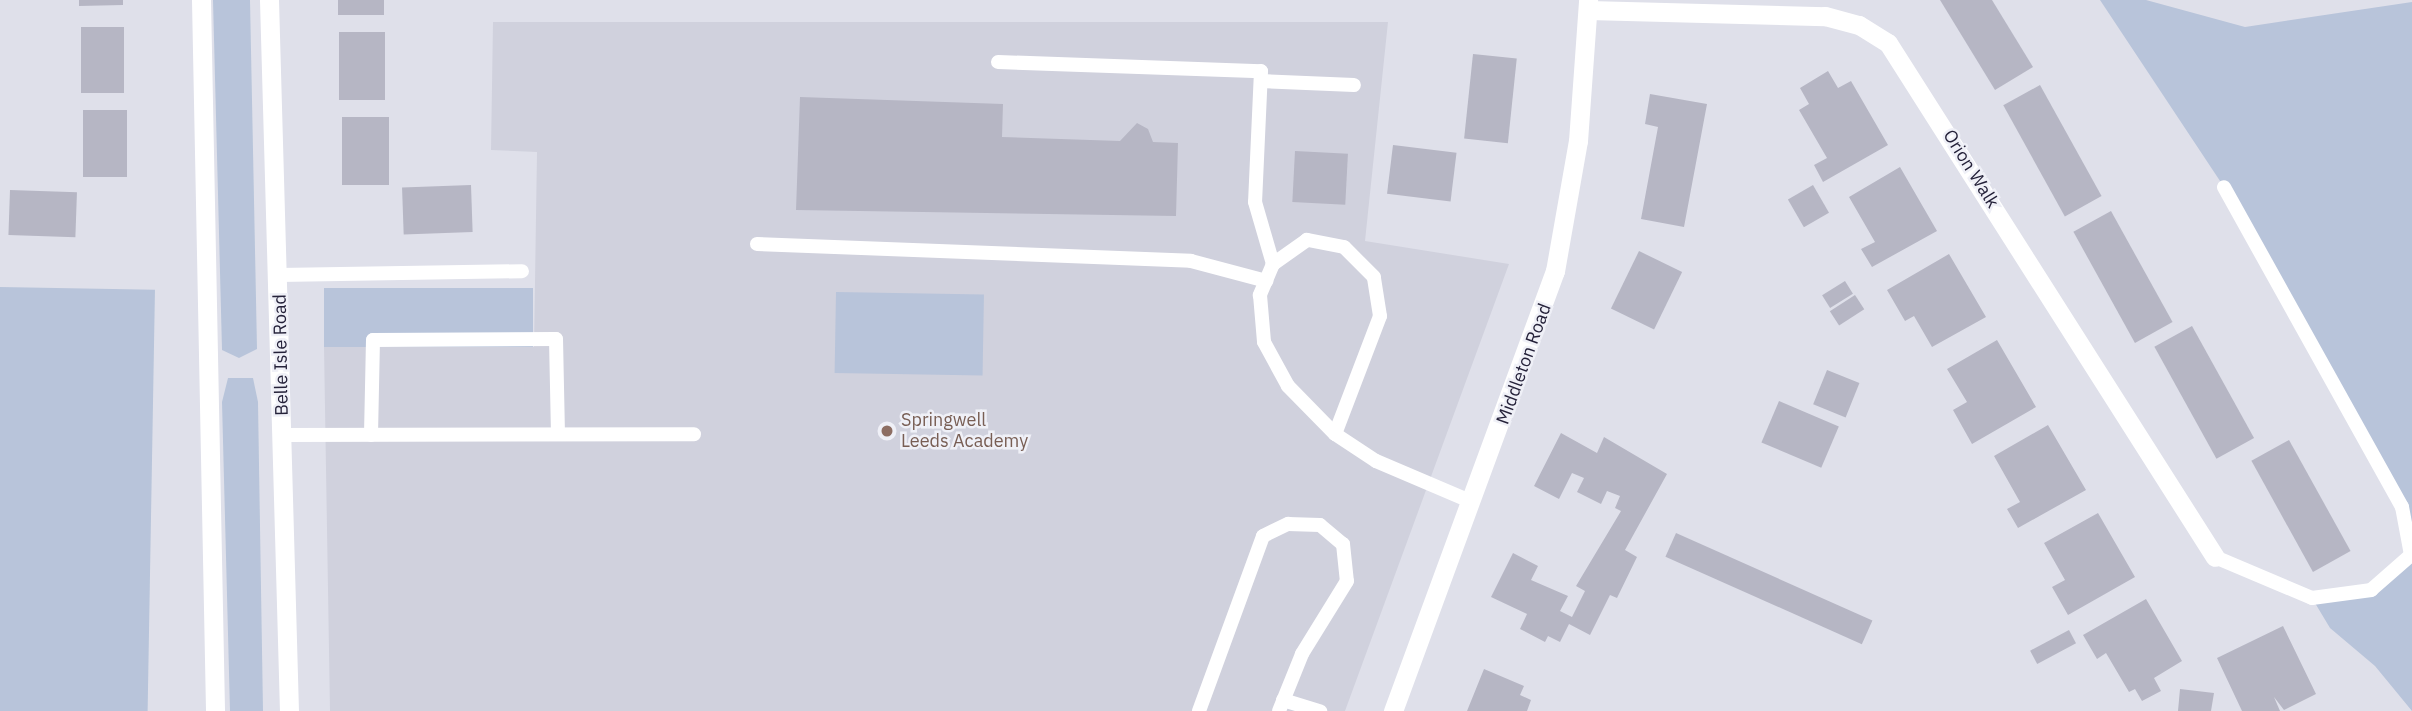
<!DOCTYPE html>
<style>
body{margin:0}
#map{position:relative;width:2412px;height:711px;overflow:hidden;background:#dfe0ea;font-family:"IBM Plex Sans",sans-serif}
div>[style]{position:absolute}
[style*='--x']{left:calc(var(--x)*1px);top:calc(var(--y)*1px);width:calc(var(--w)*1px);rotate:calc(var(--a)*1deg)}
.built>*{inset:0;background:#d0d1dd}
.green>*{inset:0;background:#b8c4da;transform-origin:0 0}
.building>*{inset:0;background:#b6b6c4;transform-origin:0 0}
.service>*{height:14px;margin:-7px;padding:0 7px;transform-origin:7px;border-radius:7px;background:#fff}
.minor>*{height:19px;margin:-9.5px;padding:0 9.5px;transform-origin:9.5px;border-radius:9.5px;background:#fff}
.tertiary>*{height:19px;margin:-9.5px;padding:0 9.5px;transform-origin:9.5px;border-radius:9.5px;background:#fff}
.dots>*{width:19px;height:19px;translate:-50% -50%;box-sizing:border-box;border:4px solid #eff0f7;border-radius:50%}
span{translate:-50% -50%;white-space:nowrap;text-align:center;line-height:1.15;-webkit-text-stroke:5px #eff0f7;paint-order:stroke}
.street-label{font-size:18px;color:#242139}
.education-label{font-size:18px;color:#785e54}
.left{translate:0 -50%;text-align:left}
</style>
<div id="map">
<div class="built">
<div style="clip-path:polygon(493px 22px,1388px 22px,1365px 241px,1509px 264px,1345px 711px,330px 711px,324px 347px,534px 347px,537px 152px,491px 150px)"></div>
</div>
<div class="green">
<div style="clip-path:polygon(213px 0,250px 0,257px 349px,239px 358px,222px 350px)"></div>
<div style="clip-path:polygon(2100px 0,2146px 0,2245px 27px,2412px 2px,2412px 711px,2375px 666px,2330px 628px,2312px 598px,2371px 590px,2411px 555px,2402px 507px,2224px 187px)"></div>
<div style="left:0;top:287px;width:155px;height:424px;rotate:1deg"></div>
<div style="left:324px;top:288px;width:209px;height:59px"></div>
<div style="left:836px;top:292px;width:148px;height:81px;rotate:1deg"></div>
<div style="clip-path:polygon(228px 378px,253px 378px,258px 402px,263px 711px,230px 711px,222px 402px)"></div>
</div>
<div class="building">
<div style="clip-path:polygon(79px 0,123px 0,123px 5px,79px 6px)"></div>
<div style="left:338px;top:0;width:46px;height:15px"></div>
<div style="clip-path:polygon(1940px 0,1992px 0,2033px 67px,1995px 90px)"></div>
<div style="left:81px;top:27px;width:43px;height:66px"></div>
<div style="left:339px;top:32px;width:46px;height:68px"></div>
<div style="left:1473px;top:54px;width:44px;height:85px;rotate:6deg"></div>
<div style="clip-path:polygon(1828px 71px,1838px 88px,1851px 81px,1888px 145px,1823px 182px,1814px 165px,1827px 158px,1799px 110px,1809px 104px,1800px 88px)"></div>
<div style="left:2040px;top:85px;width:127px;height:42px;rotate:61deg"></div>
<div style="clip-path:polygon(1650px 94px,1707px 104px,1684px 227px,1641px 219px,1658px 127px,1645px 124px)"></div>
<div style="clip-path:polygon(800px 97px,1003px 104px,1002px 137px,1120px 141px,1137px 123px,1148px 129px,1153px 142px,1178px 143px,1176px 216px,796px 210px)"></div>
<div style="left:83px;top:110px;width:44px;height:67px"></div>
<div style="left:342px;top:117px;width:47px;height:68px"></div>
<div style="left:1393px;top:145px;width:64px;height:49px;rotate:7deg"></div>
<div style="left:1295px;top:151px;width:53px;height:51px;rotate:3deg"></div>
<div style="clip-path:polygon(1900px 167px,1937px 231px,1872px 267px,1861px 249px,1875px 242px,1849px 197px)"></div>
<div style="left:471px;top:185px;width:47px;height:69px;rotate:88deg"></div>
<div style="left:1813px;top:185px;width:32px;height:29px;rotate:60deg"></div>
<div style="left:10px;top:190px;width:67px;height:45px;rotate:2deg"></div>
<div style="left:2111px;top:211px;width:127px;height:43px;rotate:61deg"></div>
<div style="left:1639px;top:251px;width:48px;height:64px;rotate:26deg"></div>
<div style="clip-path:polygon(1949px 254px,1986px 317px,1932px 347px,1914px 316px,1905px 321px,1887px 290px)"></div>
<div style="left:1845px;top:281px;width:15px;height:27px;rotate:58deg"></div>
<div style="left:1855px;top:295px;width:17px;height:30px;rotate:57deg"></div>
<div style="left:2192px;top:326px;width:128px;height:43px;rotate:61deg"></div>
<div style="clip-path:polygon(1997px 340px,2036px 407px,1972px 444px,1953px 410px,1967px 402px,1947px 369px)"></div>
<div style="left:1827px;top:370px;width:35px;height:37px;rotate:22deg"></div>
<div style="left:1779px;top:401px;width:65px;height:45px;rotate:23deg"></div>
<div style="clip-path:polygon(2048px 425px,2086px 490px,2018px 528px,2007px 509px,2020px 502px,1994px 456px)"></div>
<div style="clip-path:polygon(1561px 433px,1597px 453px,1604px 437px,1667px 474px,1625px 550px,1637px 557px,1617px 598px,1610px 595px,1590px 635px,1569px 624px,1560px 642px,1548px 636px,1545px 642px,1520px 629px,1527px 614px,1491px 597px,1513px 553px,1538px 566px,1531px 580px,1568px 596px,1560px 611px,1572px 617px,1585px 591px,1576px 586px,1621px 511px,1615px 508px,1620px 496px,1607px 491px,1601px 504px,1577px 492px,1584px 478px,1572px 473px,1559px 499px,1534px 486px)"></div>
<div style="left:2289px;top:440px;width:127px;height:43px;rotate:61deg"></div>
<div style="clip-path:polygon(2098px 513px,2135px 577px,2068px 615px,2052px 587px,2065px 580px,2044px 543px)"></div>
<div style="left:1676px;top:533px;width:215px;height:26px;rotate:24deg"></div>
<div style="clip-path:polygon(2146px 599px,2182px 661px,2154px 678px,2161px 691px,2142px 701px,2135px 689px,2129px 692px,2106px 653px,2097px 659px,2083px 635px)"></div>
<div style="clip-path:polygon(2283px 626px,2316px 694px,2284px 710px,2274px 697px,2280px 711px,2242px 711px,2217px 658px)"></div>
<div style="left:2069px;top:630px;width:15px;height:44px;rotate:62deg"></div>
<div style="clip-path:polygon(1484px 669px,1524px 686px,1520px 695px,1531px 700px,1527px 711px,1467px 711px)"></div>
<div style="clip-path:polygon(2180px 689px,2214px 693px,2211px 711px,2178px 711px)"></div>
</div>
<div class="service">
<div style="--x:998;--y:62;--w:263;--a:2"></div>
<div style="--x:1261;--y:71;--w:131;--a:92.6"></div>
<div style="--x:1255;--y:202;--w:65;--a:73.8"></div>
<div style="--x:1261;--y:81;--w:93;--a:2.5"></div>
<div style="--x:757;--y:244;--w:434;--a:2.2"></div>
<div style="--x:1191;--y:261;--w:78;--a:14.9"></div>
<div style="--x:279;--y:275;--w:243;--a:-0.9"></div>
<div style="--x:1335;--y:434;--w:126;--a:-69.1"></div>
<div style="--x:1380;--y:316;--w:39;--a:-99"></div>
<div style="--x:1374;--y:277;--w:42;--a:-135"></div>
<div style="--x:1344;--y:247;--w:38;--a:-169"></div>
<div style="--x:1307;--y:240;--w:42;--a:144.8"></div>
<div style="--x:1273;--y:264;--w:34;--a:113"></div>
<div style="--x:1260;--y:295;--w:47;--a:85.1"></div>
<div style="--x:1264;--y:342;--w:50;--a:61.4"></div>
<div style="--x:1288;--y:386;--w:67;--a:45.6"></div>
<div style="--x:1335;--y:434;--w:49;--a:33.4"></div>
<div style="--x:1376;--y:461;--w:104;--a:23.1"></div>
<div style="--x:282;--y:435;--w:412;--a:-0.1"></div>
<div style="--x:371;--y:435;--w:95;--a:-88.8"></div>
<div style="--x:373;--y:340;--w:183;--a:-0.3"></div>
<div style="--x:556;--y:339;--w:95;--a:88.8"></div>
<div style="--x:2215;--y:557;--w:105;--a:22.9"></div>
<div style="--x:2312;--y:598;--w:60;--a:-7.7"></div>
<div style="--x:2371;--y:590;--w:53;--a:-41.2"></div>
<div style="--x:2411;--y:555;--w:49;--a:-100.6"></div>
<div style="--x:2402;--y:507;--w:366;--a:-119.1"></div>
<div style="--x:1283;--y:700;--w:39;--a:17"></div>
<div style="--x:1199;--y:711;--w:186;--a:-69.9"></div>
<div style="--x:1263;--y:536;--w:28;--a:-26"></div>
<div style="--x:1288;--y:524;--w:32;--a:2"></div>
<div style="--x:1320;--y:525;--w:30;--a:40"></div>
<div style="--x:1343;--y:544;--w:37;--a:84"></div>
<div style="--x:1347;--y:581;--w:86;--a:121.7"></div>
<div style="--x:1302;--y:654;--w:61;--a:112"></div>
</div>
<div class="minor">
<div style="--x:1588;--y:10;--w:237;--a:1.5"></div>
<div style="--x:1825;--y:16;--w:35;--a:15"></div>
<div style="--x:1859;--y:25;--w:34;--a:32"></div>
<div style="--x:1888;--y:43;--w:609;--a:57.54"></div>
</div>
<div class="tertiary">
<div style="--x:201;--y:0;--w:711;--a:88.87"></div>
<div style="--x:269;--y:0;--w:711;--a:88.39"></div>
<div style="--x:1393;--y:711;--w:469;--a:-69.8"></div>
<div style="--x:1555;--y:271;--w:132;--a:-80"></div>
<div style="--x:1578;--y:141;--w:141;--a:-85.9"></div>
</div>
<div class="dots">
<div style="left:887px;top:431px;background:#8d6e63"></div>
</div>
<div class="street-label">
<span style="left:1971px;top:169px;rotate:58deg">Orion Walk</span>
<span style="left:281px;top:355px;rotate:-91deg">Belle Isle Road</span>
<span style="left:1524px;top:364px;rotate:-70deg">Middleton Road</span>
</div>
<div class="education-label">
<span class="left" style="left:901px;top:431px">Springwell<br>Leeds Academy</span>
</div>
</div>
